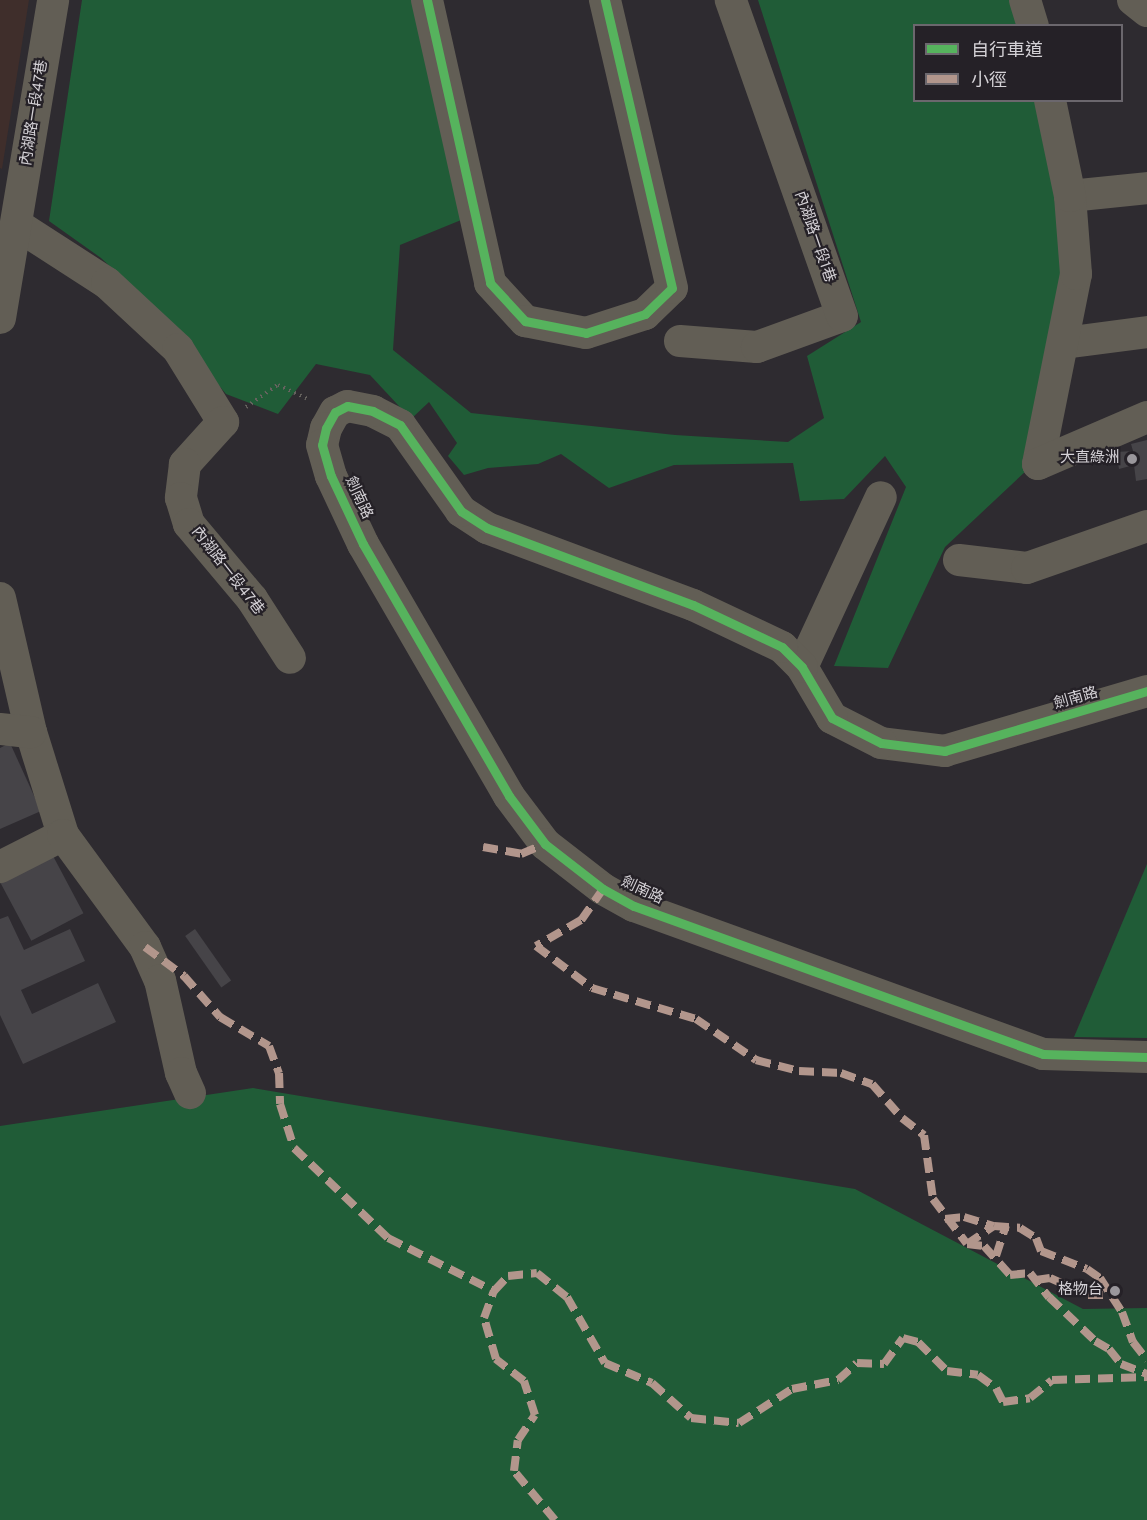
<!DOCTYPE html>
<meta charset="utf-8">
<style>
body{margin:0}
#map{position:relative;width:1147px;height:1520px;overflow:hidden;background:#2e2b30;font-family:Overpass,"Noto Sans TC",sans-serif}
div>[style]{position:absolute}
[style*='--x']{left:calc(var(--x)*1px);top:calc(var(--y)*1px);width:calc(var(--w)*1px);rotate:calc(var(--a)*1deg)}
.education>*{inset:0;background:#3f2e2b}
.green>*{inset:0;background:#205c37}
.building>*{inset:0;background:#464448;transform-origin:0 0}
.path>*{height:4px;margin-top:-2px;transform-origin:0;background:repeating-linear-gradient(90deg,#66635f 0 1.5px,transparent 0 6px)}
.minor>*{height:32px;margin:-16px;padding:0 16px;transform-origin:16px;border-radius:16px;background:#625e55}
.quiet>*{height:8px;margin-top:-4px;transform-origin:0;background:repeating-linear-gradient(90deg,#b2968c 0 15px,transparent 0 23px)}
.cycleway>*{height:9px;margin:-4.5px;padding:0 4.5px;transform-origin:4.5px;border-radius:4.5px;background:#56b35d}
.dots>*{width:16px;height:16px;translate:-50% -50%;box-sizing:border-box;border:3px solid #252127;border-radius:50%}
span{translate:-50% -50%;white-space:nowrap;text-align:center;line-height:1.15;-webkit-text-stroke:4.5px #252127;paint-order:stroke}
.street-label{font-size:15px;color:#d4d1d6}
.poi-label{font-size:15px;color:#d4d1d6}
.right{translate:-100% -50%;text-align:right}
.legend{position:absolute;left:913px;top:24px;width:210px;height:78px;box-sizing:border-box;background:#252127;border:2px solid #6b676d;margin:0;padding:8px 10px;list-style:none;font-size:18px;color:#d4d1d6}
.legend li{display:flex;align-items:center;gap:12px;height:30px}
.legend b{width:30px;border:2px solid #6b676d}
</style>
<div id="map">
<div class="education">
<div style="clip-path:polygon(0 0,29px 0,2px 169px,0 168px)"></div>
</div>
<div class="green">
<div style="clip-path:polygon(82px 0,419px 0,466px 218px,400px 245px,393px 350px,471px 413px,675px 435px,788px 442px,824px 418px,807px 356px,861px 322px,758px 0,1018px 0,1025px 25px,914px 26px,914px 100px,1039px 101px,1070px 264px,1027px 470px,945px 547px,888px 668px,834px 666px,906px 487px,885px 456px,844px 499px,800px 501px,793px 463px,674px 465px,609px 488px,561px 454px,538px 464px,488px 468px,464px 475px,448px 456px,457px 443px,429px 402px,411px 419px,370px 375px,316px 364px,278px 414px,226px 394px,155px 308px,101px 258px,49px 221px)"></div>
<div style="clip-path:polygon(1147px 864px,1147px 1038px,1074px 1037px)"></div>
<div style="clip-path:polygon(253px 1088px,855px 1189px,1083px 1309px,1147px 1308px,1147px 1520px,0 1520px,0 1126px)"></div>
</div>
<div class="building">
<div style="clip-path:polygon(1147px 440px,1147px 479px,1136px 481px,1134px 465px,1119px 469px,1116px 452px,1133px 451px,1131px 444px)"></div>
<div style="clip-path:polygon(10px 743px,41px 811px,0 829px,0 748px)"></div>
<div style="left:52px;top:854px;width:67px;height:59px;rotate:62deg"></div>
<div style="clip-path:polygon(8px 916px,24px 950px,70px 929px,85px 961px,21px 990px,32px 1014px,98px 983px,116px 1022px,23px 1064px,0 1015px,0 919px)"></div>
<div style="left:195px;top:929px;width:63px;height:12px;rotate:55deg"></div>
</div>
<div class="path">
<div style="--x:246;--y:407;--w:39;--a:-35"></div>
<div style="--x:278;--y:385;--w:35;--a:25"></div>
</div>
<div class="minor">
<div style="--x:427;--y:0;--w:290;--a:77.4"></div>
<div style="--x:490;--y:283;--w:52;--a:47.4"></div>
<div style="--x:525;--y:321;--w:62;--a:11.1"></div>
<div style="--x:586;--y:333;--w:62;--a:-17.9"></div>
<div style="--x:645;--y:314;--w:37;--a:-44"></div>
<div style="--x:672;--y:288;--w:296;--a:-103.1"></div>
<div style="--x:1025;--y:0;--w:27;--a:73"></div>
<div style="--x:1133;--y:0;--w:18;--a:38"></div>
<div style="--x:1070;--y:196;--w:77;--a:-5.9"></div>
<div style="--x:17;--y:225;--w:107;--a:32.8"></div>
<div style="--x:107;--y:283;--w:97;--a:42.9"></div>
<div style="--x:178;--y:349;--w:86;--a:58.3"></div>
<div style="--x:223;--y:422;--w:57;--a:132.1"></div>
<div style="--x:185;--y:464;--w:34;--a:97"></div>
<div style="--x:181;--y:498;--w:27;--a:73"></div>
<div style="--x:189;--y:524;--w:98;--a:50"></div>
<div style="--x:252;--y:599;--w:70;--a:57.2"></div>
<div style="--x:0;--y:318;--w:322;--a:-80.5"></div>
<div style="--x:680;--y:341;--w:77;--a:4.5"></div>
<div style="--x:757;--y:347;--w:90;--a:-20"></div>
<div style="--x:842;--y:316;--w:335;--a:-109.4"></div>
<div style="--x:1064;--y:343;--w:84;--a:-7.5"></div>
<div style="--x:1038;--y:464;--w:194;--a:-78.7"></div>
<div style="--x:1076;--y:274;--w:78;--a:-94.4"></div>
<div style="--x:1070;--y:196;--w:98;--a:-101.8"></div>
<div style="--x:1038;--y:464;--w:119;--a:-23.3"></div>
<div style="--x:959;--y:560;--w:68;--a:6.7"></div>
<div style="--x:1027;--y:568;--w:127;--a:-19.3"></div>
<div style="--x:0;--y:598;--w:138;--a:77"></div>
<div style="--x:31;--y:732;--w:108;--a:72.7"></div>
<div style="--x:63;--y:835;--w:71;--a:153.1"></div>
<div style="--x:802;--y:667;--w:187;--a:-65.1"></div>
<div style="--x:1147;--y:691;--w:211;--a:163.5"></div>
<div style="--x:945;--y:751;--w:64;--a:-172.9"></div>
<div style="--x:881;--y:743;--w:55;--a:-153"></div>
<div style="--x:832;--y:718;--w:59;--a:-120.5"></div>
<div style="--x:802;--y:667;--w:28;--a:-135"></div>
<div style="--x:782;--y:647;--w:98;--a:-154.7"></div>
<div style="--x:693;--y:605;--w:220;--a:-159.5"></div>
<div style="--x:487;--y:528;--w:31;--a:-147"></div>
<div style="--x:461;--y:511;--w:105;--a:-125.3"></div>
<div style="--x:400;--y:425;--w:30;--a:-153"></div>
<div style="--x:373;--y:411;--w:26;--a:-169"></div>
<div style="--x:347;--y:406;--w:13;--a:153"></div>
<div style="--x:335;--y:412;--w:18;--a:119"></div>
<div style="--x:326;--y:428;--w:17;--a:103"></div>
<div style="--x:322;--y:445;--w:32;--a:74"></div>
<div style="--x:331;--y:476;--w:75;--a:64.8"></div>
<div style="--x:363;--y:544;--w:291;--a:59.9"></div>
<div style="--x:509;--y:796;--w:60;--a:53.1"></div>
<div style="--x:545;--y:844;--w:73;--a:37.8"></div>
<div style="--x:603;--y:889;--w:35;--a:29"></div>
<div style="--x:634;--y:906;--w:435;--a:19.9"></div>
<div style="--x:1043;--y:1054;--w:104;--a:1.7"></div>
<div style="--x:0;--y:729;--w:31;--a:6"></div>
<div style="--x:63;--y:835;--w:139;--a:53.8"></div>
<div style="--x:145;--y:947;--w:36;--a:66"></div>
<div style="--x:160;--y:980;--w:95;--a:77.3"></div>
<div style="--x:181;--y:1073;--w:22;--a:66"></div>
</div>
<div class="quiet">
<div style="--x:483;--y:847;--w:39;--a:10"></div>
<div style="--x:521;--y:854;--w:26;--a:-23"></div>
<div style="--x:603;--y:889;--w:38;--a:125"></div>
<div style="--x:581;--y:920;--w:52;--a:150"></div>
<div style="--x:536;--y:946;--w:70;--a:36.9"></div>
<div style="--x:592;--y:988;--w:109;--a:16.6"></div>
<div style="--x:696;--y:1019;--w:73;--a:34.3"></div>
<div style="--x:756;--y:1060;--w:44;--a:14.3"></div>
<div style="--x:799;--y:1071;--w:42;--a:2.7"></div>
<div style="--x:841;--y:1073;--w:33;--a:20"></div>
<div style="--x:872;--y:1084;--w:45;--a:48.6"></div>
<div style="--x:902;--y:1118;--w:28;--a:38"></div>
<div style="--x:924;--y:1135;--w:65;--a:82"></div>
<div style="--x:933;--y:1199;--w:56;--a:52.9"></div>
<div style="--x:967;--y:1244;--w:17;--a:7"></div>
<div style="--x:984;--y:1246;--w:39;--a:48"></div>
<div style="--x:1010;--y:1275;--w:20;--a:-6"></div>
<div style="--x:1030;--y:1273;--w:31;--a:52"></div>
<div style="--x:1049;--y:1297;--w:64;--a:43.7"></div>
<div style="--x:1095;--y:1341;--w:16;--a:30"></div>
<div style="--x:1109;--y:1349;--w:19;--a:51"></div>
<div style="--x:1121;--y:1364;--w:28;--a:21"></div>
<div style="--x:145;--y:947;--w:49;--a:36.6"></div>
<div style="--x:184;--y:976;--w:55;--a:48.7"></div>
<div style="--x:220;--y:1017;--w:57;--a:30.6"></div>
<div style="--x:269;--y:1046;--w:29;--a:70"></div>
<div style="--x:279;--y:1073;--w:31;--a:88"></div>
<div style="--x:280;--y:1104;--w:46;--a:72.3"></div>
<div style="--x:294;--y:1148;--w:130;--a:43.8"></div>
<div style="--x:388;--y:1238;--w:119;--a:26.6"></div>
<div style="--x:945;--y:1219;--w:19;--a:-6"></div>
<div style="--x:964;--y:1217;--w:31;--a:17"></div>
<div style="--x:994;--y:1226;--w:26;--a:4"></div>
<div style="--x:1020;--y:1228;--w:19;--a:32"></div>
<div style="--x:1036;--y:1238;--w:14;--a:69"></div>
<div style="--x:1041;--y:1251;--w:49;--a:21.4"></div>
<div style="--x:1087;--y:1269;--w:16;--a:35"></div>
<div style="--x:1100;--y:1278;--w:40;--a:57.1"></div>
<div style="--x:1122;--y:1312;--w:32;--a:70"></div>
<div style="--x:1133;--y:1342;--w:23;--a:52"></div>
<div style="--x:967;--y:1244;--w:32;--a:-34"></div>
<div style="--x:996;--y:1256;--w:32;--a:-72"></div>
<div style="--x:1036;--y:1280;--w:14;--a:-8"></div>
<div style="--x:1050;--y:1278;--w:42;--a:24.1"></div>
<div style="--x:1088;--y:1295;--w:20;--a:0"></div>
<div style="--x:555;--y:1520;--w:64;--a:-129.9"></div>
<div style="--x:514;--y:1471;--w:31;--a:-83"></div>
<div style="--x:518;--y:1440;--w:30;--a:-56"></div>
<div style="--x:535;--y:1415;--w:36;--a:-108"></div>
<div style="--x:524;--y:1381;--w:36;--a:-142"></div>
<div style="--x:496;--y:1359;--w:43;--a:-106.3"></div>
<div style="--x:484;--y:1318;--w:29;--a:-70"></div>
<div style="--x:494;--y:1291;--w:21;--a:-47"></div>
<div style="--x:508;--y:1276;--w:29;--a:-6"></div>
<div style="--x:537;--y:1273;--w:38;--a:39"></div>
<div style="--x:567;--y:1297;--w:76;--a:60.1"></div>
<div style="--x:605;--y:1363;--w:51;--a:23.1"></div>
<div style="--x:652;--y:1383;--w:52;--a:41.9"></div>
<div style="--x:691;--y:1418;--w:48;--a:5.9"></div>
<div style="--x:739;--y:1423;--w:63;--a:-32.7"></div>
<div style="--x:792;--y:1389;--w:47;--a:-11.1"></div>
<div style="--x:838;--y:1380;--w:25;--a:-42"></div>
<div style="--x:857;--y:1363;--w:27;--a:2"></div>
<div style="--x:884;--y:1364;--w:32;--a:-54"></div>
<div style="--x:903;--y:1338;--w:16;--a:15"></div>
<div style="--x:918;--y:1342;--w:41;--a:45"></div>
<div style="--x:947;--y:1371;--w:31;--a:7"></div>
<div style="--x:978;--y:1375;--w:22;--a:36"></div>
<div style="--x:996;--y:1388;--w:16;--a:63"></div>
<div style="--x:1003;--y:1402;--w:27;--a:-8"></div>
<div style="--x:1030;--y:1398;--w:28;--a:-39"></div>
<div style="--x:1052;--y:1380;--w:95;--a:-1.8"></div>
</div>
<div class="cycleway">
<div style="--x:427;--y:0;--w:290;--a:77.4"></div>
<div style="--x:490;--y:283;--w:52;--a:47.4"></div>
<div style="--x:525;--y:321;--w:62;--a:11.1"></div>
<div style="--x:586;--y:333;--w:62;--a:-17.9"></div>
<div style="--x:645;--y:314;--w:37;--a:-44"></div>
<div style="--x:672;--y:288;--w:296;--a:-103.1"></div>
<div style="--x:1147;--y:691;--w:211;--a:163.5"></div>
<div style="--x:945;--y:751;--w:64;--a:-172.9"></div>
<div style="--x:881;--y:743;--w:55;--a:-153"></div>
<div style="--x:832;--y:718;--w:59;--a:-120.5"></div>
<div style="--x:802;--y:667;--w:28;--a:-135"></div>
<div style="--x:782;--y:647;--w:98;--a:-154.7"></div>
<div style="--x:693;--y:605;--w:220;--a:-159.5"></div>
<div style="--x:487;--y:528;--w:31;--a:-147"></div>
<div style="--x:461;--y:511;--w:105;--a:-125.3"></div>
<div style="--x:400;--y:425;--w:30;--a:-153"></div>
<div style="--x:373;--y:411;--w:26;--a:-169"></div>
<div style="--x:347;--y:406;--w:13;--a:153"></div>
<div style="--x:335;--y:412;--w:18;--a:119"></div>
<div style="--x:326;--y:428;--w:17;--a:103"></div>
<div style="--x:322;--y:445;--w:32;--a:74"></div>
<div style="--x:331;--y:476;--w:75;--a:64.8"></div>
<div style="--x:363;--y:544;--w:291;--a:59.9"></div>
<div style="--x:509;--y:796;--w:60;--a:53.1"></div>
<div style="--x:545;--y:844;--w:73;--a:37.8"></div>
<div style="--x:603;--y:889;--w:35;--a:29"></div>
<div style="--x:634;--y:906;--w:435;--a:19.9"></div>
<div style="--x:1043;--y:1054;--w:104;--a:1.7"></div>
</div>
<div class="dots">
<div style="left:1132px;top:459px;background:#9a979c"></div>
<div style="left:1115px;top:1291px;background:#9a979c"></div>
</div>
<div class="street-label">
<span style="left:35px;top:113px;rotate:-81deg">內湖路一段47巷</span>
<span style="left:814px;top:237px;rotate:71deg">內湖路一段1巷</span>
<span style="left:358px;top:498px;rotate:65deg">劍南路</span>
<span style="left:227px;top:571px;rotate:52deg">內湖路一段47巷</span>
<span style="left:1076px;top:699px;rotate:-16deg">劍南路</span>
<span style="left:642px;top:891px;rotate:25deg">劍南路</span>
</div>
<div class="poi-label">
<span class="right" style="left:1120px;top:459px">大直綠洲</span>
<span class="right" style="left:1103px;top:1291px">格物台</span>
</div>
<ul class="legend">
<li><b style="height:8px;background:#56b35d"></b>自行車道</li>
<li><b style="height:8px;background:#b2968c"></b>小徑</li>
</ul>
</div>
